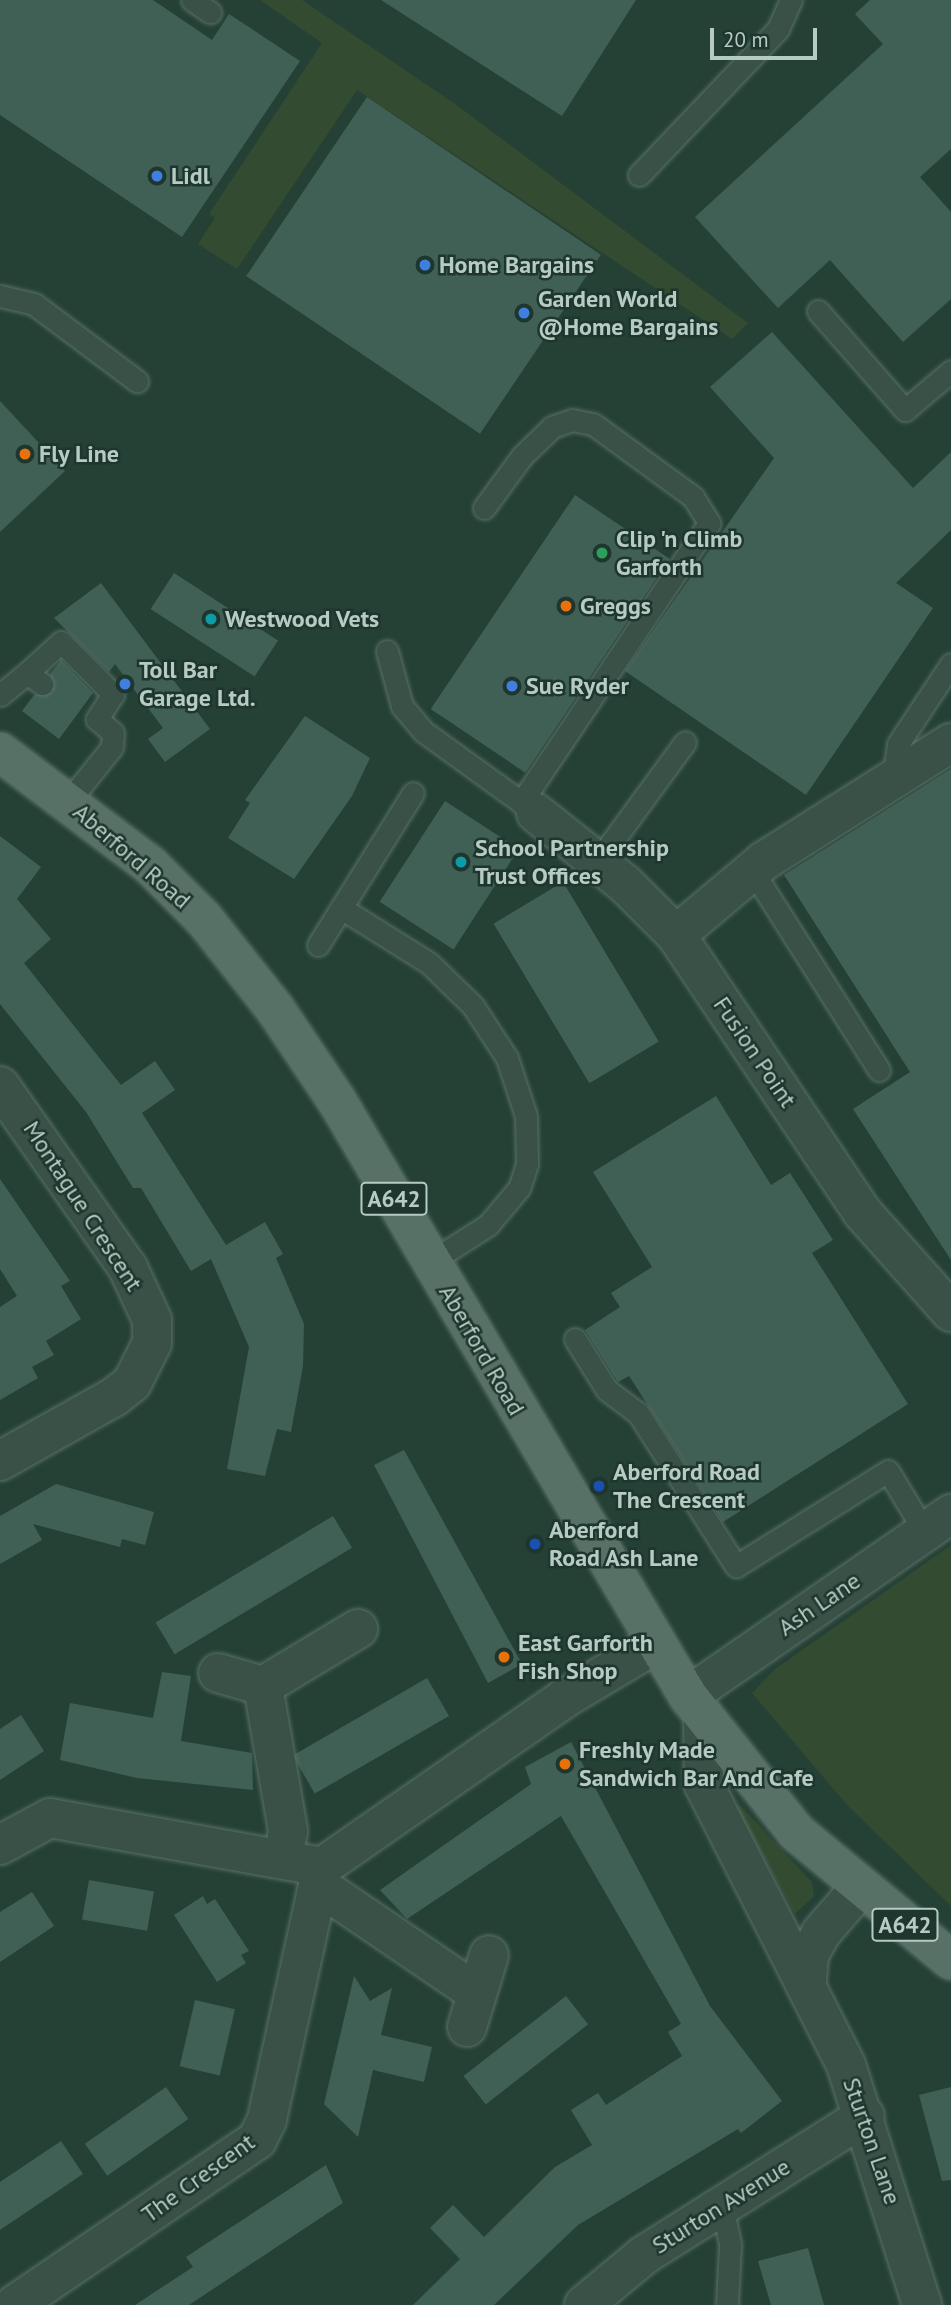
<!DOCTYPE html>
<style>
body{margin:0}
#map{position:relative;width:951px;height:2305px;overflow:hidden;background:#254136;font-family:"PT Sans",sans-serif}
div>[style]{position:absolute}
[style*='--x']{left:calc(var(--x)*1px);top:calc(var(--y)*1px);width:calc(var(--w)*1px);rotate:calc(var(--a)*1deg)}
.green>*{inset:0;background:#324b31}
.building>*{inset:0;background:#406055;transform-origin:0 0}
.roads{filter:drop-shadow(0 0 2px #5a7168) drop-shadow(0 0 2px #5a7168)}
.lane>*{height:21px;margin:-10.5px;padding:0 10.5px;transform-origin:10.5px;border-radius:10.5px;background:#395147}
.street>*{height:38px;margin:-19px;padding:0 19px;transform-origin:19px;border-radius:19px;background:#395147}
.primary>*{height:38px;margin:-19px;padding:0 19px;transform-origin:19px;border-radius:19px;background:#577166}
.dots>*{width:19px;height:19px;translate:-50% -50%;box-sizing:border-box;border:4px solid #1e362d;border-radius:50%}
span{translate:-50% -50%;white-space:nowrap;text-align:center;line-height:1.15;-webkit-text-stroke:5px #1e362d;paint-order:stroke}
.shield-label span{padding:2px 5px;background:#1e362d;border:2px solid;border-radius:5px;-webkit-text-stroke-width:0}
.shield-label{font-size:23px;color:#b6cbc3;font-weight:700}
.poi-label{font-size:24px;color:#b6cbc3;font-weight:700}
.left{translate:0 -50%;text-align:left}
.street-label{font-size:24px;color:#b6cbc3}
.scale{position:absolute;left:710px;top:28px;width:107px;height:32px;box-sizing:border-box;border:4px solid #b6cbc3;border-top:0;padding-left:9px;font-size:21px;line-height:24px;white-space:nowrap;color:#b6cbc3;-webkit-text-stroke:5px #1e362d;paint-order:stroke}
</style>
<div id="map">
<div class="green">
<div style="clip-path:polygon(260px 0,302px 0,458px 106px,748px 323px,732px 339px,357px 90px,237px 269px,198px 244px,215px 218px,209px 214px,322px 43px)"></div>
<div style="clip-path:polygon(951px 1545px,951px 1906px,847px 1805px,752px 1693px,775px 1669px)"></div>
<div style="clip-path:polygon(741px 1806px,812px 1882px,814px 1896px,795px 1914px,736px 1807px)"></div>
</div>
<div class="building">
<div style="clip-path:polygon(0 0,153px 0,212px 40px,229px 14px,300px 61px,182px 237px,0 115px)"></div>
<div style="clip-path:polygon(381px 0,636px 0,562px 116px)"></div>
<div style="clip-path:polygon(870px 0,951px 0,951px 149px,920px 177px,951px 212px,951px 299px,903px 342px,830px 260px,778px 308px,695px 217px,883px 44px,855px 14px)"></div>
<div style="left:367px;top:97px;width:282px;height:216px;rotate:34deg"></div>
<div style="clip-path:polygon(772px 332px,913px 488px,951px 452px,951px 530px,896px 583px,933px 608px,806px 795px,625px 671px,774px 458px,710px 387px)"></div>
<div style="clip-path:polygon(0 401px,65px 471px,0 532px)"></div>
<div style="left:575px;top:495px;width:114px;height:258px;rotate:34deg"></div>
<div style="left:174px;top:573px;width:124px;height:43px;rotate:33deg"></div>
<div style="clip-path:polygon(101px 583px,210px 729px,165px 762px,148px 739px,163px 728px,115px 664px,109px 672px,54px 618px)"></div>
<div style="clip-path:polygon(61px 660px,93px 693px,59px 739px,22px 711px,34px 695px,52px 692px,50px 674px)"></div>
<div style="clip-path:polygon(305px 716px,370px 758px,352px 796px,294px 879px,228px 838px,250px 803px,245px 800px)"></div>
<div style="clip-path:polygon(951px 769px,951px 1260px,853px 1109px,910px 1072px,784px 875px)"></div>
<div style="left:445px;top:801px;width:88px;height:120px;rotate:33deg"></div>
<div style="clip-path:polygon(0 836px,41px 867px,17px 899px,51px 939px,24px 963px,121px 1085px,155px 1061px,175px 1090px,142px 1113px,226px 1245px,265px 1222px,283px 1254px,276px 1258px,304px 1324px,303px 1366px,291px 1432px,277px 1429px,265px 1476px,227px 1469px,249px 1347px,211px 1259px,191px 1271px,141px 1188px,133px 1188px,86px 1112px,0 1004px)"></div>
<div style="left:563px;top:882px;width:186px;height:81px;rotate:59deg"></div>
<div style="clip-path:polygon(716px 1096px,771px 1185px,790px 1173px,833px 1240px,812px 1253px,908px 1404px,723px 1522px,629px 1376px,618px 1382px,585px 1330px,620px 1307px,611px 1293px,652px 1267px,593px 1172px)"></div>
<div style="clip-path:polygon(0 1179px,70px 1281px,61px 1286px,81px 1319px,46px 1341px,54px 1355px,32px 1367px,38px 1378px,0 1400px,0 1307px,17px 1296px,0 1269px)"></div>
<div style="clip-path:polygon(404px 1450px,522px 1664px,488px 1683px,374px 1465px)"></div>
<div style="clip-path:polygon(56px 1484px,154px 1512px,145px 1545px,122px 1539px,120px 1547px,33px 1524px,42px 1540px,0 1564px,0 1516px)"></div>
<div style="left:333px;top:1516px;width:37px;height:207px;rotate:59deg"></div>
<div style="clip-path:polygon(162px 1672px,191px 1676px,181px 1741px,252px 1753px,253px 1790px,137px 1778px,60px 1760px,70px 1703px,153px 1718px)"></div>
<div style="left:427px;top:1678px;width:44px;height:155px;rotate:60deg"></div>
<div style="clip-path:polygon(21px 1715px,44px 1751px,0 1780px,0 1729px)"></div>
<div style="clip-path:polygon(571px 1742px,710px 2006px,782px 2101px,741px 2133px,738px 2129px,578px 2225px,494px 2305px,413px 2305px,460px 2259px,430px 2228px,453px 2205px,484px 2237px,555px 2167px,592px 2145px,571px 2110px,598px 2093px,606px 2105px,682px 2056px,668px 2032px,681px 2024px,561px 1816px,407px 1919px,380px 1890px,531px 1784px,525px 1767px)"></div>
<div style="left:89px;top:1880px;width:66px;height:40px;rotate:10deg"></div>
<div style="clip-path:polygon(32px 1892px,54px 1926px,0 1962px,0 1912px)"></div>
<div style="clip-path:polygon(203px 1896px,207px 1904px,215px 1899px,249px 1951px,241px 1955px,246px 1963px,217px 1982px,174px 1915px)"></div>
<div style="clip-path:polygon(354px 1976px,370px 2001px,392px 1988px,381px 2035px,432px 2047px,424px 2082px,373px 2070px,358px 2137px,324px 2104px)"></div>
<div style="left:566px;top:1996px;width:36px;height:130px;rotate:52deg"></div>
<div style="left:195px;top:2000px;width:41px;height:68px;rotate:13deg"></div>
<div style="left:166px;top:2087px;width:39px;height:99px;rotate:55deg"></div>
<div style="clip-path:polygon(951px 2087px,951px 2180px,942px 2181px,919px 2095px)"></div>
<div style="clip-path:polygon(61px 2141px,83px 2174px,0 2230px,0 2182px)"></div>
<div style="clip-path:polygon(326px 2165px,343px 2203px,189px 2305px,135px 2305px,193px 2267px,186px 2257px)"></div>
<div style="clip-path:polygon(808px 2248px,824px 2305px,771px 2305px,758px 2261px)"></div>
</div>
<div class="roads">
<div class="lane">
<div style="--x:192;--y:0;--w:22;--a:34"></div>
<div style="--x:639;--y:175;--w:202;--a:-46.4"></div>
<div style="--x:778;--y:29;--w:32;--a:-66"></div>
<div style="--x:0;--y:296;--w:35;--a:13"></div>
<div style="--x:34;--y:304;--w:129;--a:36.8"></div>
<div style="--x:818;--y:311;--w:132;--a:48.7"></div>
<div style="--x:905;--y:410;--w:60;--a:-40.3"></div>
<div style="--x:484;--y:508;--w:64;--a:-53.8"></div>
<div style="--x:522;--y:456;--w:42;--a:-44"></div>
<div style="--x:552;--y:427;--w:21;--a:-19"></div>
<div style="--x:572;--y:420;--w:21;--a:11"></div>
<div style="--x:593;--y:424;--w:124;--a:36.1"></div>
<div style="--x:693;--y:497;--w:31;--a:58"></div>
<div style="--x:709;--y:523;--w:337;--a:123.9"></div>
<div style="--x:387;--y:651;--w:57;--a:74.7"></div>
<div style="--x:402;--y:706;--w:34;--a:50"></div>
<div style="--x:424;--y:732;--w:133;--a:35.8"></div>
<div style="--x:27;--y:673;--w:46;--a:-42.4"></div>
<div style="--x:61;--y:642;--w:74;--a:45"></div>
<div style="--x:113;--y:694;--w:30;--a:123"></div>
<div style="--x:97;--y:719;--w:21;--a:41"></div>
<div style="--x:113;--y:733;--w:14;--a:94"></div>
<div style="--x:112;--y:747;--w:70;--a:128.7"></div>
<div style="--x:0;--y:695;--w:35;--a:-39"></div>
<div style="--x:27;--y:673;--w:19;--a:36"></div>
<div style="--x:893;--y:780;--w:36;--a:-82"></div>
<div style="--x:898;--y:744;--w:96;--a:-56.5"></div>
<div style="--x:598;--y:861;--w:147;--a:-53.8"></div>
<div style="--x:752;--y:870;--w:237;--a:57.6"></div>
<div style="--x:341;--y:908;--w:104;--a:32"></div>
<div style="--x:429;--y:963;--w:62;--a:44.3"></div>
<div style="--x:473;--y:1006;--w:62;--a:56.8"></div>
<div style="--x:507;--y:1058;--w:61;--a:71.9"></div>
<div style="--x:526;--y:1116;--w:48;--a:88.8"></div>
<div style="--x:527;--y:1164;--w:25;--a:108"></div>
<div style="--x:519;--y:1188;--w:48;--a:130"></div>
<div style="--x:488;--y:1225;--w:69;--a:147.5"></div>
<div style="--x:318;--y:945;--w:179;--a:-58"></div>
<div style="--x:575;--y:1339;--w:60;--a:57.9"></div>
<div style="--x:607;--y:1390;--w:39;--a:37"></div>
<div style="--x:638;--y:1413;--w:182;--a:57.4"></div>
<div style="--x:736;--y:1566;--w:179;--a:-32"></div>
<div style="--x:888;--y:1471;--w:71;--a:58.8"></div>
<div style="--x:722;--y:2206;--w:40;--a:78"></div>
<div style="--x:730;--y:2245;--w:60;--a:92.9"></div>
</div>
<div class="street">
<div style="--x:536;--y:813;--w:114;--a:38.6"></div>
<div style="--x:625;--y:884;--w:72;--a:45"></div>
<div style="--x:676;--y:935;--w:334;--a:56.1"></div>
<div style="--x:862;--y:1212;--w:134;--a:48.3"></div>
<div style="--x:676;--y:935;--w:115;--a:-40.1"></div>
<div style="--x:764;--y:861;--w:221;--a:-32.3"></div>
<div style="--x:0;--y:1086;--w:223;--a:54.9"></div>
<div style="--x:128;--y:1268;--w:57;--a:65.2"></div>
<div style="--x:152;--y:1320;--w:23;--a:90"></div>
<div style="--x:152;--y:1343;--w:45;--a:116.6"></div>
<div style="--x:132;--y:1383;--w:23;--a:142"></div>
<div style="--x:114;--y:1397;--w:131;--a:150.7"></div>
<div style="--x:218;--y:1673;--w:47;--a:16.1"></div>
<div style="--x:263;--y:1686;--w:111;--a:-31"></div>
<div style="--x:263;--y:1686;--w:147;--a:80.2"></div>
<div style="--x:288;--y:1831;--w:28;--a:100"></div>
<div style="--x:688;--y:1696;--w:320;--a:-34.7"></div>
<div style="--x:703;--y:1716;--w:69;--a:89.2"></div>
<div style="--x:704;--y:1785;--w:314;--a:63.1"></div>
<div style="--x:846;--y:2065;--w:252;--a:72.4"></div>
<div style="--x:0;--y:1845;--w:57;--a:-28.4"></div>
<div style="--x:50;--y:1818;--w:276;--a:10.2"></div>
<div style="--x:322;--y:1867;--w:259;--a:102.3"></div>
<div style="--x:267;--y:2120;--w:22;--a:117"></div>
<div style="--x:257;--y:2140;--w:294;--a:145.8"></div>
<div style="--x:322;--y:1867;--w:296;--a:-34.8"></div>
<div style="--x:565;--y:1698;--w:104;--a:-30.8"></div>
<div style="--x:318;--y:1885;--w:192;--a:34.2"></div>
<div style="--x:807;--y:1982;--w:27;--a:-86"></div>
<div style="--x:809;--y:1955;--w:25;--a:-61"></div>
<div style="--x:821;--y:1933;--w:58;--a:-49.2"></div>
<div style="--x:467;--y:2027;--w:75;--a:-73"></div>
<div style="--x:584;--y:2305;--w:78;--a:-39.8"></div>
<div style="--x:644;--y:2255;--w:261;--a:-32.2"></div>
</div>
<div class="primary">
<div style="--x:0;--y:752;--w:188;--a:37"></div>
<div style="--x:150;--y:865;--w:76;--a:45"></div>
<div style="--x:204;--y:919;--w:115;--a:51.7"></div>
<div style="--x:275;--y:1009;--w:111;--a:56"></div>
<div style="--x:337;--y:1101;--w:691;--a:59.46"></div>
<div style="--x:688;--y:1696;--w:174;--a:51.5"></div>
<div style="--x:796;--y:1832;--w:201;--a:39.6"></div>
</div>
</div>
<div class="dots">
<div style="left:157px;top:176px;background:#3f7fe0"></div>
<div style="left:425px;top:265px;background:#3f7fe0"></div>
<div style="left:524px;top:313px;background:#3f7fe0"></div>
<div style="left:25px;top:454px;background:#e8710a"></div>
<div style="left:602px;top:553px;background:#2e9e5b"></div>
<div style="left:566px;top:606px;background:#e8710a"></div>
<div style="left:211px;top:619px;background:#0f9aa8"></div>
<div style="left:125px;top:684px;background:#3f7fe0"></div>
<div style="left:512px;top:686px;background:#3f7fe0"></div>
<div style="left:461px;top:862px;background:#0f9aa8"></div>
<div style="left:599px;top:1486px;background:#1a4fb4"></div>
<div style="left:535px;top:1544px;background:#1a4fb4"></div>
<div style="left:504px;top:1657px;background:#e8710a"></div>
<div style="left:565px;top:1764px;background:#e8710a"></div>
</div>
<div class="shield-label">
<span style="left:394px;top:1199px">A642</span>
<span style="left:905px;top:1925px">A642</span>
</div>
<div class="poi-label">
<span class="left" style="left:171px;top:176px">Lidl</span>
<span class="left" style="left:439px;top:265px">Home Bargains</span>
<span class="left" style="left:538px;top:313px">Garden World<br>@Home Bargains</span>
<span class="left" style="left:39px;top:454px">Fly Line</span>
<span class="left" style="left:616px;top:553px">Clip 'n Climb<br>Garforth</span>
<span class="left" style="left:580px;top:606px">Greggs</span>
<span class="left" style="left:225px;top:619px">Westwood Vets</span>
<span class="left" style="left:139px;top:684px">Toll Bar<br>Garage Ltd.</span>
<span class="left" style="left:526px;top:686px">Sue Ryder</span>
<span class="left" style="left:475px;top:862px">School Partnership<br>Trust Offices</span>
<span class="left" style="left:613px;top:1486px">Aberford Road<br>The Crescent</span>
<span class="left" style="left:549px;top:1544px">Aberford<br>Road Ash Lane</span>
<span class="left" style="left:518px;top:1657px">East Garforth<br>Fish Shop</span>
<span class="left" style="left:579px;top:1764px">Freshly Made<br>Sandwich Bar And Cafe</span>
</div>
<div class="street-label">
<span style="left:132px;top:856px;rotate:41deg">Aberford Road</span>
<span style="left:755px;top:1052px;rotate:56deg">Fusion Point</span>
<span style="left:83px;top:1206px;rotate:57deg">Montague Crescent</span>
<span style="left:482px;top:1350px;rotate:60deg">Aberford Road</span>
<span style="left:819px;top:1604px;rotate:-34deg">Ash Lane</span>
<span style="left:872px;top:2141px;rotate:71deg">Sturton Lane</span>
<span style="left:198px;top:2178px;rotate:-36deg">The Crescent</span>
<span style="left:721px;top:2206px;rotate:-32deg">Sturton Avenue</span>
</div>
<div class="scale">20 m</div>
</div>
